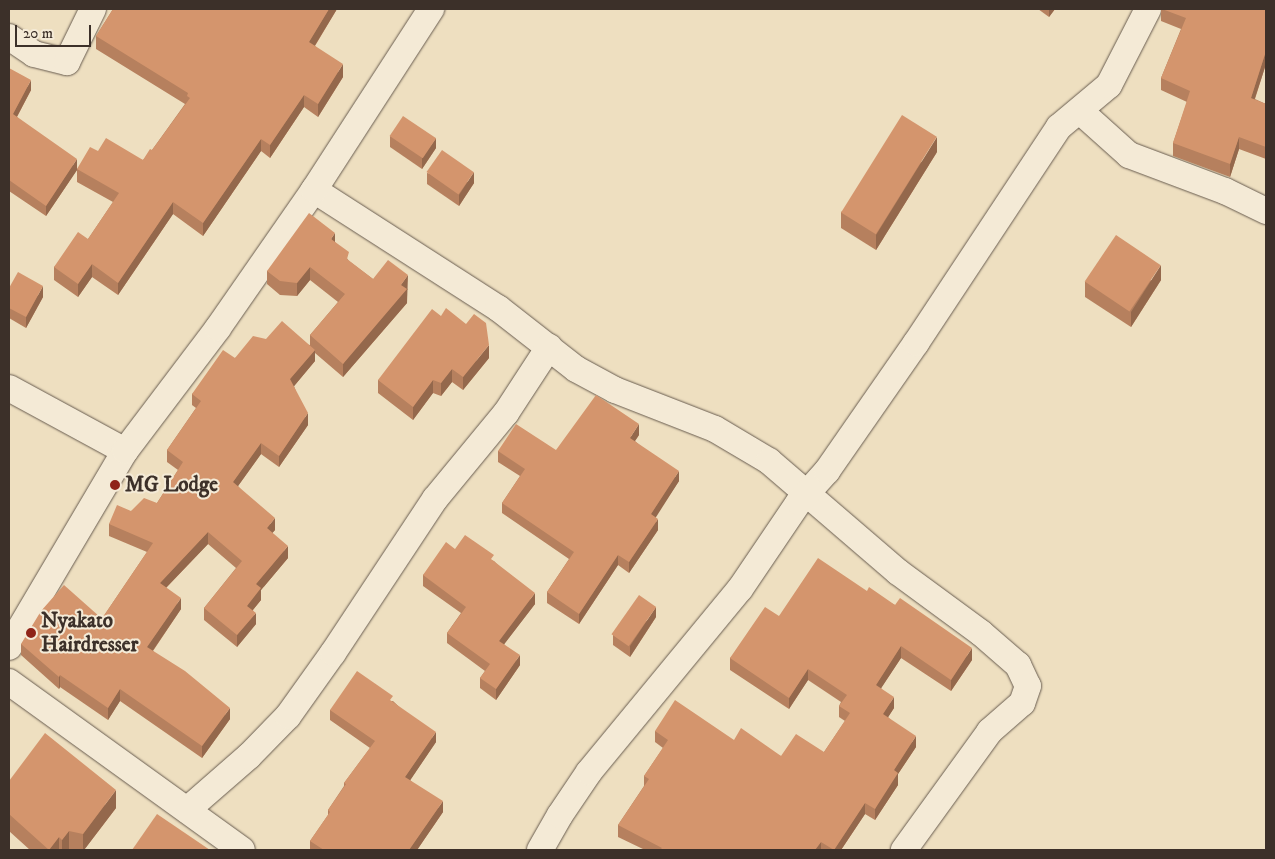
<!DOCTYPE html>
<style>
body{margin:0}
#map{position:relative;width:1275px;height:859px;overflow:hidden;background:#eedfc0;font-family:"IM FELL DW Pica",serif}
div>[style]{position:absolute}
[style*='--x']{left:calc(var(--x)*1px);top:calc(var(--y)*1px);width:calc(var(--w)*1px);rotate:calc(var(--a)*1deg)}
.roads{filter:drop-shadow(0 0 1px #685c4f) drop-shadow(0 0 1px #685c4f)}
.minor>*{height:26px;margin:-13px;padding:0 13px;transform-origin:13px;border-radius:13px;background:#f4ead6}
.wall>*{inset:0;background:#b6805e}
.shaded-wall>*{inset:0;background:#94684c}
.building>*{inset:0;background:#d4956d;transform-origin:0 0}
.dots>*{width:14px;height:14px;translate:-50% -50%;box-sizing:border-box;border:2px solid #f4ead6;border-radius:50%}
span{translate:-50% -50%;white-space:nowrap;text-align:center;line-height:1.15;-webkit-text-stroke:4px #f4ead6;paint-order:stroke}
.poi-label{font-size:21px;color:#3c3029;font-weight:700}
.left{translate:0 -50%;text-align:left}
.frame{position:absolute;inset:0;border:10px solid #3c3029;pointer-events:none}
.scale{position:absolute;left:15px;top:25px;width:76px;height:22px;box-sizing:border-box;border:2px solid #3c3029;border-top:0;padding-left:6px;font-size:15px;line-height:18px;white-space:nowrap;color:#3c3029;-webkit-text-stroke:4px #f4ead6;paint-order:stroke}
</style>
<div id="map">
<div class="roads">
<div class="minor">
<div style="--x:9;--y:37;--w:30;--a:34"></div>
<div style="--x:34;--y:54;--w:34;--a:14"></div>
<div style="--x:67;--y:62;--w:59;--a:-63.9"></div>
<div style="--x:1080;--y:111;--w:66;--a:41.9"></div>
<div style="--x:1129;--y:155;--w:103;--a:20.6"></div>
<div style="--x:1225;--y:191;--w:46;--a:26"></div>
<div style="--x:314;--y:190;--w:219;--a:32.7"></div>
<div style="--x:498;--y:308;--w:99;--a:38"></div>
<div style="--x:576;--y:369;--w:44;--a:28.3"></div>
<div style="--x:615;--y:390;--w:107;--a:21.3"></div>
<div style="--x:715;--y:429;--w:63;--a:30.7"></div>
<div style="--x:769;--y:461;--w:170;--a:40.7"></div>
<div style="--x:898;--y:572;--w:103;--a:36.3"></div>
<div style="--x:981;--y:633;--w:49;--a:40.9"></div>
<div style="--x:1018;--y:665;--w:23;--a:65"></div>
<div style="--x:1028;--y:686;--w:18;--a:109"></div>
<div style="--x:1022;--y:703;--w:43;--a:138.8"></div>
<div style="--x:990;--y:731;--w:147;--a:125.9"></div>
<div style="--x:9;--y:388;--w:132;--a:28.5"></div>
<div style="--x:9;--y:647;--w:228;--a:-59.4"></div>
<div style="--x:125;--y:451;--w:154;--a:-52.9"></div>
<div style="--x:218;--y:328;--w:168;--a:-55.2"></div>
<div style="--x:314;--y:190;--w:216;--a:-57.1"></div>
<div style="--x:9;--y:682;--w:287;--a:35.8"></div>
<div style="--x:187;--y:810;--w:82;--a:-41.1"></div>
<div style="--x:249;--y:756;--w:56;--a:-45.7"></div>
<div style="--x:288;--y:716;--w:77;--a:-54.5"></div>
<div style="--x:333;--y:653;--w:185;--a:-56.5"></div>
<div style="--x:435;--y:499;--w:112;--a:-50.5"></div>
<div style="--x:506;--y:413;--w:79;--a:-56.9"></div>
<div style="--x:540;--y:850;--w:40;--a:-60.3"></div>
<div style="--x:560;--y:815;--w:52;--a:-56"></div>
<div style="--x:589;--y:772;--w:237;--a:-50.5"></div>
<div style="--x:740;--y:589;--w:105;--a:-55.9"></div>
<div style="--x:799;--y:502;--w:42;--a:-47.9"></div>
<div style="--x:827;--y:471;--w:156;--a:-55.2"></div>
<div style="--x:916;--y:343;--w:259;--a:-56.5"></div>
<div style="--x:1059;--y:127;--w:65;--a:-40"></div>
<div style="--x:1109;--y:85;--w:85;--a:-62.8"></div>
</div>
</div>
<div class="wall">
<div style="clip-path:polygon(113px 9px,337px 9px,315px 46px,343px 77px,318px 117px,304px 107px,270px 158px,261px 151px,203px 236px,173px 214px,118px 295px,92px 277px,78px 297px,54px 280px,54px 267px,88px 239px,113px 202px,77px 182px,77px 170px,46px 216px,9px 191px,9px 68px,31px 90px,17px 117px,77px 169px,98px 151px,143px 160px,152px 150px,185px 104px,96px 49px,96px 36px)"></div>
<div style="clip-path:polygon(1038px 9px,1055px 9px,1049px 17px)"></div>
<div style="clip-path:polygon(1161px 9px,1266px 9px,1266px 64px,1255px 99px,1266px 104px,1266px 159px,1239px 149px,1230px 177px,1173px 156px,1173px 143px,1187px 102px,1161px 90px,1161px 78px,1181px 29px,1161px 21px)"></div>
<div style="clip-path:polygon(390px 136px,436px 148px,422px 169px,390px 147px)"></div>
<div style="clip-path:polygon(937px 152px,876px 250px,841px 228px,841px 212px)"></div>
<div style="clip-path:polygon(427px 173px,474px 183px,459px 206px,427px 184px)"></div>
<div style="clip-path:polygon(335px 242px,349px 261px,373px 279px,408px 289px,407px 290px,407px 303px,343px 377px,315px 353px,315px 361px,294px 386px,308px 425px,279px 467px,261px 454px,238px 486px,275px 530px,272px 533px,288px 558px,261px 590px,261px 600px,253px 610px,256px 624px,237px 647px,204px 620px,204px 608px,236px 568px,208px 544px,166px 588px,181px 609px,153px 651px,230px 719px,202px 758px,120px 701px,108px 720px,60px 687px,59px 689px,21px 655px,21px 644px,100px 617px,103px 617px,147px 552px,109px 536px,109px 524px,131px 511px,157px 503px,178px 470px,167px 462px,167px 450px,196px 408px,192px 405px,192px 394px,235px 358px,266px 339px,310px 345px,310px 335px,338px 302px,310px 280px,297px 296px,280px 295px,267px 284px,267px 271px)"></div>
<div style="clip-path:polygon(1161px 280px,1131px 327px,1085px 297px,1085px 282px)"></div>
<div style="clip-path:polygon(9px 288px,43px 297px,26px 328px,9px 318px)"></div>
<div style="clip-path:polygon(489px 358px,463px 390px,452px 382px,441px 396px,433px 393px,413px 420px,378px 393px,378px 380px)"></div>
<div style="clip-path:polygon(639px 435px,635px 441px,679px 481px,655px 517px,658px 530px,629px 573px,618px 565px,579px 624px,547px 603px,547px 592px,569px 559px,502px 513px,502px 503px,520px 476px,498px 462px,498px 451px,556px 450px)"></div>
<div style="clip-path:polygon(455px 549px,494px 561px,535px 604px,504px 644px,520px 665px,496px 700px,480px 688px,480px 678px,485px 671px,447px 643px,447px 633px,461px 613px,423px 586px,423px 575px)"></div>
<div style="clip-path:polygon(867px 591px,895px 605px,972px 660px,951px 691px,901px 658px,881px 688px,894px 708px,888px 717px,916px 747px,898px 774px,898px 785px,875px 820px,865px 814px,841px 850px,645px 850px,618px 837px,618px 825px,644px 786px,644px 776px,663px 748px,655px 742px,655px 731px,734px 740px,781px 756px,824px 752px,845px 721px,839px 717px,839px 706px,841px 702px,808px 680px,789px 709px,730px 670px,730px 658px,779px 616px)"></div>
<div style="clip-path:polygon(656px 617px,630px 657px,613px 645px,613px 635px)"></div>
<div style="clip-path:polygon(393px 701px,436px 742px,410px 780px,443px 812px,417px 850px,310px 850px,310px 841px,328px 815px,328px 810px,344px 786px,344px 783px,370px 748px,330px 720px,330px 710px)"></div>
<div style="clip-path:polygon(9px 781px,116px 808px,84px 850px,75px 850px,69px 849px,68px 850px,30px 850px,9px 831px)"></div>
</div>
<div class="shaded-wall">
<div style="clip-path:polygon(329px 9px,337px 9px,309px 55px,309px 42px)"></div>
<div style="clip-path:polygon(1049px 9px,1055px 9px,1049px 17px)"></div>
<div style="clip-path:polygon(1266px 51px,1266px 64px,1251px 110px,1251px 98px)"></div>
<div style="clip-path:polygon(343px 64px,343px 77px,318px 117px,318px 104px)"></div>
<div style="clip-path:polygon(31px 80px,31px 90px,13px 124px,13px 114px)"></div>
<div style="clip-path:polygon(304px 95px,304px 107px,270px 158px,270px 145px)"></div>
<div style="clip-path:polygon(937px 137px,937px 152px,876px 250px,876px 235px)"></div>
<div style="clip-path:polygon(1239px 137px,1239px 149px,1230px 177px,1230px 164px)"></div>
<div style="clip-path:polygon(436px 138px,436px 148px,422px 169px,422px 158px)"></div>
<div style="clip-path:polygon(261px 139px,261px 151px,203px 236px,203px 223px)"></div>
<div style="clip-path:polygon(77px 159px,77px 170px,46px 216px,46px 206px)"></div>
<div style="clip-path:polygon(474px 172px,474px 183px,459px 206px,459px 195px)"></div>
<div style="clip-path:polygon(173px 202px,173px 214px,118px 295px,118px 283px)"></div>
<div style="clip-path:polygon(335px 233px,335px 247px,331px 239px)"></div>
<div style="clip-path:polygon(92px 264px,92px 277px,78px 297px,78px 284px)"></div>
<div style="clip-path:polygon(1161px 265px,1161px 280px,1131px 327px,1131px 312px)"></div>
<div style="clip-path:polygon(310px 267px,310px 280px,297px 296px,297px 283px)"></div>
<div style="clip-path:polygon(408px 275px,407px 303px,343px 377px,343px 364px)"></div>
<div style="clip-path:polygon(43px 286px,43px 297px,26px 328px,26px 317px)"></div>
<div style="clip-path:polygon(489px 345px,489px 358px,463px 390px,463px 377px)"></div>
<div style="clip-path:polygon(315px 350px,315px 361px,290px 391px,290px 379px)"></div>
<div style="clip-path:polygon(452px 369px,452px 382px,441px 396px,441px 383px)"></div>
<div style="clip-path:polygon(433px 380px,433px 393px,413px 420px,413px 407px)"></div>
<div style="clip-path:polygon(308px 413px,308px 425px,279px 467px,279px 456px)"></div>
<div style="clip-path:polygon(639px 424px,639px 435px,630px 448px,630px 438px)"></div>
<div style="clip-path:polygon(261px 443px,261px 454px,233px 493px,233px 482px)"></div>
<div style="clip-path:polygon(679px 471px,679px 481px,651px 525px,651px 514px)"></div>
<div style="clip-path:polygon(275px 518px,275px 530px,267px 539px,267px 528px)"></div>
<div style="clip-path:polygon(658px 519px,658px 530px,629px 573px,629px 562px)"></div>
<div style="clip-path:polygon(208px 532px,208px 544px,160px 594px,160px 583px)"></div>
<div style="clip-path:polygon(288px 546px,288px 558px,261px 590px,261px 600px,247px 617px,247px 606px,256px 584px)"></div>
<div style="clip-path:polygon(618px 555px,618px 565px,579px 624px,579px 614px)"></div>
<div style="clip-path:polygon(535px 593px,535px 604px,499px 651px,499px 641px)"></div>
<div style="clip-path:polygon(181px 598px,181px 609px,147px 659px,147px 647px)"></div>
<div style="clip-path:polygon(656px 607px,656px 617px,630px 657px,630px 646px)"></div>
<div style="clip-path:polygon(256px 613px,256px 624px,237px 647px,237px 635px)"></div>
<div style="clip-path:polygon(901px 646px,901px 658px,876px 696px,876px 685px)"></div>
<div style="clip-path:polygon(972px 648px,972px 660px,951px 691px,951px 680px)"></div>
<div style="clip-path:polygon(520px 655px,520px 665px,496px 700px,496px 689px)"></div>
<div style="clip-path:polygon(808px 669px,808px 680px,789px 709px,789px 698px)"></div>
<div style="clip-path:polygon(60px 675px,60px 687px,59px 689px,59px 677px)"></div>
<div style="clip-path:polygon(120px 689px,120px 701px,108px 720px,108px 708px)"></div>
<div style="clip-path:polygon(894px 697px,894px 708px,883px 725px,883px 714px)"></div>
<div style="clip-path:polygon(230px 708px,230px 719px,202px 758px,202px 746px)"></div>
<div style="clip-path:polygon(436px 732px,436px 742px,405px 788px,405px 777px)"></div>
<div style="clip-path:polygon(916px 736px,916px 747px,898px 774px,898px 785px,875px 820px,875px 809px,894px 770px)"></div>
<div style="clip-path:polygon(116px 790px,116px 808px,84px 850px,83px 850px,83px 834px)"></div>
<div style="clip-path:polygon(443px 801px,443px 812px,417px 850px,409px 850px)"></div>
<div style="clip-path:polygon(865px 803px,865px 814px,841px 850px,834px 850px)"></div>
<div style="clip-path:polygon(69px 831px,69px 849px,68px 850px,62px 850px,62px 840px)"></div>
<div style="clip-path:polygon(59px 837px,59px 850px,49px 850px)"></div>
<div style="clip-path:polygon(821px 842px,821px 850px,815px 850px)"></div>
</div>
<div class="building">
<div style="clip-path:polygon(113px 9px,329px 9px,309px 42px,343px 64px,318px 104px,304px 95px,270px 145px,261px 139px,203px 223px,173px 202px,118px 283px,92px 264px,78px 284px,54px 267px,78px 232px,88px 239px,119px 193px,77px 169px,90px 147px,98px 151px,106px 138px,143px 160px,150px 149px,152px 150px,190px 98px,187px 96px,188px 93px,96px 36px)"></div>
<div style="clip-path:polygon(1162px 9px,1266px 9px,1266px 51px,1251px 98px,1266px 104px,1266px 147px,1239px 137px,1230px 164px,1173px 143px,1190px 91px,1161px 78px,1186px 18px)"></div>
<div style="clip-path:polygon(9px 68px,31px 80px,13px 114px,77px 159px,46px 206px,9px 180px)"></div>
<div style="left:902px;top:115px;width:41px;height:115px;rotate:32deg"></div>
<div style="left:403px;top:116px;width:40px;height:24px;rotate:34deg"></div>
<div style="left:442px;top:150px;width:39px;height:27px;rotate:35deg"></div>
<div style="clip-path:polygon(309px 213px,335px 233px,331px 239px,349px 252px,347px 259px,373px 279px,388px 260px,408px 275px,401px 285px,407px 289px,343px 364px,310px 335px,345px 294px,310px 267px,297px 283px,280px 281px,267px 271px)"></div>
<div style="left:1116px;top:235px;width:54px;height:56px;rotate:34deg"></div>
<div style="clip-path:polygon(18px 272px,43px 286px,26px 317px,9px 308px,9px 288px)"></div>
<div style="clip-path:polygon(446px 308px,466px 324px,474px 314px,486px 323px,489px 345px,463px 377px,452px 369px,441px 383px,433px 380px,413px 407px,378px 380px,432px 309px,441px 316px)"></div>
<div style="clip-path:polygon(282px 321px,315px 350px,290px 379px,308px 413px,279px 456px,261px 443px,233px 482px,275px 518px,267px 528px,288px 546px,256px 584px,261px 588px,247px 606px,256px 613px,237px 635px,204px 608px,242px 561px,208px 532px,160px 583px,181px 598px,147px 647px,185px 671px,230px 708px,202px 746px,120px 689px,108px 708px,60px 675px,59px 677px,21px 644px,41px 611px,64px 585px,100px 617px,103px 617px,153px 543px,109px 524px,117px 505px,131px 511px,144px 498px,157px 503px,183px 462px,167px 450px,201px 401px,192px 394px,223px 350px,235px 358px,253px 336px,266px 339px)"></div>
<div style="clip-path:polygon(596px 395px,639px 424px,630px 438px,679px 471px,651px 514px,658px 519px,629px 562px,618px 555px,579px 614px,547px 592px,574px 552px,502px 503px,525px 469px,498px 451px,516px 424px,556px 450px)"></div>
<div style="clip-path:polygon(465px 535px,494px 555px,491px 559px,535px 593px,499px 641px,520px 655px,496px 689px,480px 678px,490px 664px,447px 633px,466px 607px,423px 575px,446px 542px,455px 549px)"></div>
<div style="clip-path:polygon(818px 558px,867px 591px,869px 587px,895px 605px,900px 598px,972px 648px,951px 680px,901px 646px,876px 685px,894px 697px,883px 714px,916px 736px,894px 770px,898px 773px,875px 809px,865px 803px,834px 850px,821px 842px,815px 850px,660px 850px,662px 848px,618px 825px,649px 779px,644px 776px,668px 740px,655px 731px,675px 700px,734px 740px,741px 728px,781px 756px,796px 734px,824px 752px,850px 713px,839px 706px,847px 695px,808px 669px,789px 698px,730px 658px,765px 607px,779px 616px)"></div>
<div style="left:639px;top:595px;width:21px;height:48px;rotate:35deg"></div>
<div style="clip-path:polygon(357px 671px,393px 696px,390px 700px,436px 732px,405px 777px,443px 801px,409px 850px,324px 850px,310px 841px,330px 812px,328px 810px,346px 784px,344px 783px,375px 741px,330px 710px)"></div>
<div style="clip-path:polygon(45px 733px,116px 790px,83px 834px,69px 831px,62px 840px,59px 837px,49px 850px,9px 814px,9px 781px)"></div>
<div style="clip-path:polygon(157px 814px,210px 850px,132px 850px)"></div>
</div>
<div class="dots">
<div style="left:115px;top:485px;background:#8f2418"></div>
<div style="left:31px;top:633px;background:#8f2418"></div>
</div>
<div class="poi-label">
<span class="left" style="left:125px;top:485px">MG Lodge</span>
<span class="left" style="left:41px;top:633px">Nyakato<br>Hairdresser</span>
</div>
<div class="frame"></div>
<div class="scale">20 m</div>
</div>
